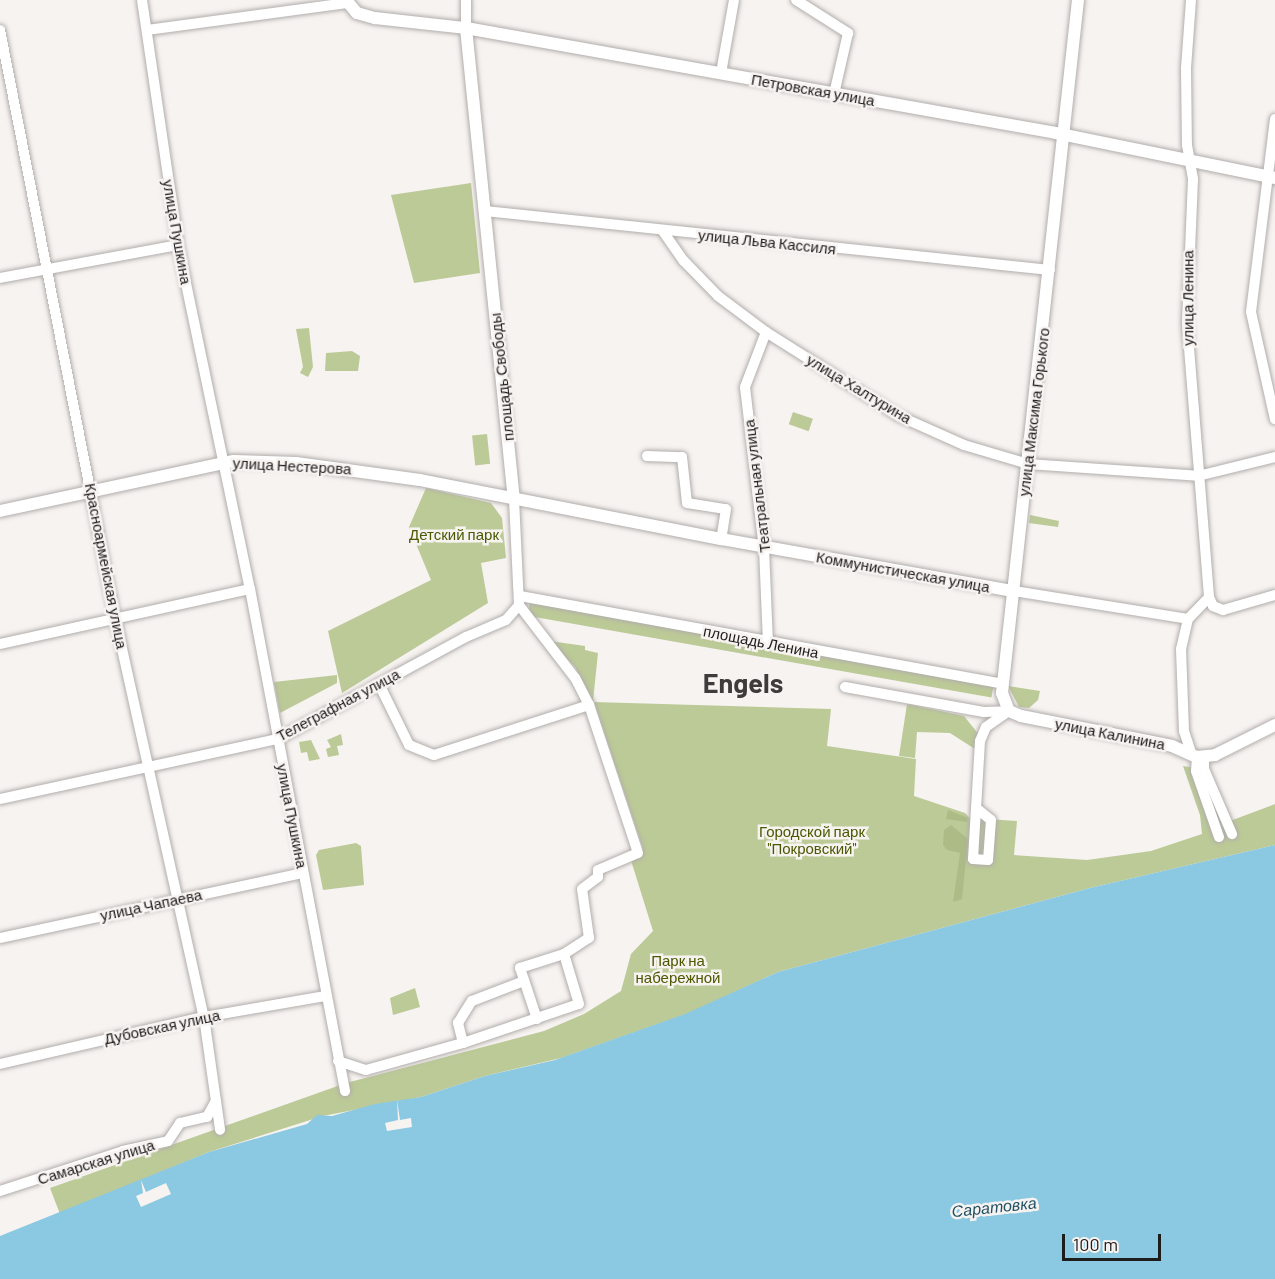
<!DOCTYPE html>
<meta charset="utf-8">
<style>
body{margin:0}
#map{position:relative;width:1275px;height:1279px;overflow:hidden;background:#f7f3f1;font-family:Barlow,sans-serif}
div>[style]{position:absolute}
[style*='--x']{left:calc(var(--x)*1px);top:calc(var(--y)*1px);width:calc(var(--w)*1px);rotate:calc(var(--a)*1deg)}
.green>*{inset:0;background:#bcca97;transform-origin:0 0}
.forest>*{inset:0;background:#adbb87}
.water>*{inset:0;background:#8bc8e2}
.pier>*{inset:0;background:#f7f3f1}
.roads{filter:drop-shadow(0 0 2px #b1adab) drop-shadow(0 0 2px #b1adab)}
.minor>*{height:10px;margin:-5px;padding:0 5px;transform-origin:5px;border-radius:5px;background:#fff}
.major>*{height:12px;margin:-6px;padding:0 6px;transform-origin:6px;border-radius:6px;background:#fff}
span{translate:-50% -50%;white-space:nowrap;text-align:center;line-height:1.15;-webkit-text-stroke:5px #f7f3f1;paint-order:stroke}
.street-label{font-size:15px;color:#1e1d1c}
.park-label{font-size:15px;color:#4a5901}
.water-label{font-size:16px;color:#205164;font-style:italic}
.town-label{font-size:27px;color:#3e3b3a;font-weight:700}
.scale{position:absolute;left:1062px;top:1234px;width:99px;height:27px;box-sizing:border-box;border:3px solid #1e1d1c;border-top:0;padding-left:8px;font-size:18px;line-height:21px;white-space:nowrap;color:#1e1d1c;-webkit-text-stroke:4px #f7f3f1;paint-order:stroke}
</style>
<div id="map">
<div class="green">
<div style="clip-path:polygon(471px 183px,480px 273px,414px 283px,391px 195px)"></div>
<div style="clip-path:polygon(309px 328px,313px 367px,308px 377px,300px 373px,303px 367px,296px 329px)"></div>
<div style="clip-path:polygon(352px 351px,360px 356px,358px 371px,325px 371px,326px 353px)"></div>
<div style="left:793px;top:412px;width:21px;height:13px;rotate:19deg"></div>
<div style="left:487px;top:434px;width:30px;height:15px;rotate:84deg"></div>
<div style="clip-path:polygon(426px 488px,491px 503px,502px 518px,506px 558px,481px 563px,488px 603px,342px 693px,328px 631px,431px 580px,409px 527px)"></div>
<div style="clip-path:polygon(1030px 515px,1059px 521px,1058px 527px,1029px 523px)"></div>
<div style="left:530px;top:602px;width:471px;height:14px;rotate:10deg"></div>
<div style="clip-path:polygon(550px 641px,585px 646px,585px 650px,598px 653px,593px 701px,575px 667px)"></div>
<div style="clip-path:polygon(337px 675px,337px 683px,280px 713px,274px 682px)"></div>
<div style="clip-path:polygon(1008px 686px,1040px 691px,1038px 700px,1029px 708px,1019px 707px)"></div>
<div style="clip-path:polygon(594px 702px,831px 709px,827px 746px,916px 759px,914px 796px,965px 813px,970px 818px,1017px 821px,1014px 855px,1087px 860px,1151px 851px,1202px 834px,1200px 815px,1183px 766px,1210px 770px,1230px 821px,1275px 804px,1275px 845px,1090px 888px,778px 972px,689px 1013px,561px 1058px,485px 1076px,421px 1097px,323px 1116px,209px 1152px,60px 1214px,50px 1188px,346px 1083px,544px 1031px,584px 1014px,621px 991px,631px 954px,653px 931px,629px 854px,643px 849px)"></div>
<div style="clip-path:polygon(907px 704px,964px 716px,980px 736px,978px 751px,950px 733px,917px 732px,915px 758px,899px 756px)"></div>
<div style="clip-path:polygon(341px 734px,343px 745px,337px 746px,339px 755px,328px 757px,326px 749px,331px 747px,327px 740px)"></div>
<div style="clip-path:polygon(311px 740px,320px 759px,309px 761px,307px 752px,301px 753px,299px 742px)"></div>
<div style="clip-path:polygon(356px 843px,361px 846px,364px 885px,323px 890px,316px 855px,319px 850px)"></div>
<div style="clip-path:polygon(415px 988px,420px 1007px,393px 1015px,390px 998px)"></div>
</div>
<div class="forest">
<div style="clip-path:polygon(948px 810px,968px 818px,967px 822px,946px 819px)"></div>
<div style="clip-path:polygon(951px 825px,968px 839px,962px 899px,953px 902px,960px 853px,947px 850px,943px 845px,944px 830px)"></div>
</div>
<div class="water">
<div style="clip-path:polygon(1275px 845px,1275px 1279px,0 1279px,0 1236px,209px 1152px,307px 1124px,317px 1115px,332px 1116px,375px 1104px,421px 1097px,485px 1076px,555px 1060px,685px 1014px,778px 972px,1090px 888px)"></div>
</div>
<div class="pier">
<div style="clip-path:polygon(397px 1100px,400px 1120px,411px 1118px,412px 1127px,387px 1131px,385px 1123px,398px 1120px)"></div>
<div style="clip-path:polygon(141px 1180px,146px 1192px,166px 1183px,171px 1194px,141px 1207px,136px 1196px,143px 1193px)"></div>
</div>
<div class="roads">
<div class="minor">
<div style="--x:142;--y:0;--w:248;--a:81.6"></div>
<div style="--x:178;--y:245;--w:351;--a:78.2"></div>
<div style="--x:250;--y:589;--w:511;--a:79.28"></div>
<div style="--x:466;--y:0;--w:28;--a:90"></div>
<div style="--x:796;--y:0;--w:62;--a:32.4"></div>
<div style="--x:848;--y:33;--w:63;--a:102.9"></div>
<div style="--x:1191;--y:0;--w:68;--a:94.2"></div>
<div style="--x:1186;--y:68;--w:77;--a:89.3"></div>
<div style="--x:1187;--y:145;--w:35;--a:80"></div>
<div style="--x:1193;--y:179;--w:144;--a:92.4"></div>
<div style="--x:1187;--y:323;--w:275;--a:85.4"></div>
<div style="--x:0;--y:30;--w:598;--a:78.92"></div>
<div style="--x:115;--y:617;--w:410;--a:77.5"></div>
<div style="--x:204;--y:1017;--w:85;--a:81.9"></div>
<div style="--x:147;--y:30;--w:202;--a:-7.7"></div>
<div style="--x:721;--y:73;--w:74;--a:-79.9"></div>
<div style="--x:1275;--y:119;--w:194;--a:97.1"></div>
<div style="--x:1251;--y:312;--w:110;--a:77.4"></div>
<div style="--x:485;--y:211;--w:568;--a:5.96"></div>
<div style="--x:662;--y:230;--w:38;--a:55"></div>
<div style="--x:684;--y:261;--w:49;--a:45.8"></div>
<div style="--x:718;--y:296;--w:60;--a:36.9"></div>
<div style="--x:766;--y:332;--w:157;--a:32.3"></div>
<div style="--x:899;--y:416;--w:71;--a:24"></div>
<div style="--x:964;--y:445;--w:67;--a:16.5"></div>
<div style="--x:1028;--y:464;--w:170;--a:4"></div>
<div style="--x:1198;--y:476;--w:79;--a:-13.9"></div>
<div style="--x:0;--y:278;--w:181;--a:-10.5"></div>
<div style="--x:766;--y:332;--w:59;--a:110.9"></div>
<div style="--x:745;--y:387;--w:162;--a:83.3"></div>
<div style="--x:764;--y:548;--w:95;--a:87.6"></div>
<div style="--x:647;--y:456;--w:35;--a:2"></div>
<div style="--x:682;--y:457;--w:46;--a:83.8"></div>
<div style="--x:687;--y:503;--w:39;--a:9"></div>
<div style="--x:726;--y:509;--w:30;--a:99"></div>
<div style="--x:1014;--y:591;--w:176;--a:9.1"></div>
<div style="--x:1188;--y:619;--w:30;--a:-46"></div>
<div style="--x:1209;--y:597;--w:10;--a:66"></div>
<div style="--x:1213;--y:606;--w:11;--a:22"></div>
<div style="--x:1223;--y:610;--w:54;--a:-16.1"></div>
<div style="--x:520;--y:596;--w:490;--a:10.3"></div>
<div style="--x:1188;--y:619;--w:31;--a:103"></div>
<div style="--x:1181;--y:649;--w:82;--a:87.9"></div>
<div style="--x:1184;--y:731;--w:25;--a:72"></div>
<div style="--x:0;--y:644;--w:256;--a:-12.4"></div>
<div style="--x:379;--y:684;--w:68;--a:63.8"></div>
<div style="--x:409;--y:745;--w:27;--a:22"></div>
<div style="--x:434;--y:755;--w:163;--a:-17.9"></div>
<div style="--x:845;--y:687;--w:141;--a:10.2"></div>
<div style="--x:984;--y:712;--w:25;--a:-2"></div>
<div style="--x:1197;--y:757;--w:14;--a:94"></div>
<div style="--x:1196;--y:771;--w:70;--a:70.8"></div>
<div style="--x:1204;--y:757;--w:12;--a:90"></div>
<div style="--x:1204;--y:769;--w:71;--a:66.7"></div>
<div style="--x:0;--y:799;--w:284;--a:-12.2"></div>
<div style="--x:278;--y:739;--w:214;--a:-28.5"></div>
<div style="--x:466;--y:637;--w:43;--a:-23"></div>
<div style="--x:506;--y:620;--w:20;--a:-49"></div>
<div style="--x:976;--y:808;--w:19;--a:39"></div>
<div style="--x:991;--y:820;--w:40;--a:94.3"></div>
<div style="--x:988;--y:860;--w:15;--a:-176"></div>
<div style="--x:973;--y:859;--w:118;--a:-86.6"></div>
<div style="--x:980;--y:741;--w:15;--a:-67"></div>
<div style="--x:986;--y:727;--w:28;--a:-35"></div>
<div style="--x:0;--y:938;--w:310;--a:-12.1"></div>
<div style="--x:537;--y:1019;--w:54;--a:-108.4"></div>
<div style="--x:520;--y:968;--w:46;--a:-17.7"></div>
<div style="--x:463;--y:1043;--w:21;--a:-104"></div>
<div style="--x:458;--y:1023;--w:26;--a:-58"></div>
<div style="--x:472;--y:1001;--w:56;--a:-21"></div>
<div style="--x:338;--y:1061;--w:29;--a:18"></div>
<div style="--x:366;--y:1070;--w:101;--a:-15.6"></div>
<div style="--x:463;--y:1043;--w:122;--a:-18.6"></div>
<div style="--x:579;--y:1004;--w:52;--a:-106.7"></div>
<div style="--x:564;--y:954;--w:30;--a:-33"></div>
<div style="--x:589;--y:938;--w:49;--a:-98.1"></div>
<div style="--x:582;--y:889;--w:20;--a:-37"></div>
<div style="--x:598;--y:877;--w:7;--a:-90"></div>
<div style="--x:598;--y:870;--w:43;--a:-23"></div>
<div style="--x:638;--y:853;--w:156;--a:-108.3"></div>
<div style="--x:589;--y:705;--w:30;--a:-117"></div>
<div style="--x:575;--y:678;--w:92;--a:-127.5"></div>
<div style="--x:519;--y:605;--w:107;--a:-92.7"></div>
<div style="--x:0;--y:1064;--w:209;--a:-13"></div>
<div style="--x:204;--y:1017;--w:124;--a:-9.8"></div>
<div style="--x:0;--y:1191;--w:129;--a:-18"></div>
<div style="--x:123;--y:1151;--w:46;--a:-12.5"></div>
<div style="--x:168;--y:1141;--w:22;--a:-56"></div>
<div style="--x:180;--y:1123;--w:28;--a:-13"></div>
<div style="--x:207;--y:1117;--w:18;--a:-61"></div>
<div style="--x:216;--y:1101;--w:29;--a:82"></div>
</div>
<div class="major">
<div style="--x:346;--y:0;--w:17;--a:50"></div>
<div style="--x:357;--y:13;--w:19;--a:16"></div>
<div style="--x:375;--y:18;--w:92;--a:6.3"></div>
<div style="--x:466;--y:28;--w:599;--a:10.09"></div>
<div style="--x:1056;--y:133;--w:224;--a:11.6"></div>
<div style="--x:1078;--y:0;--w:697;--a:96.26"></div>
<div style="--x:1002;--y:693;--w:19;--a:69"></div>
<div style="--x:1009;--y:711;--w:13;--a:23"></div>
<div style="--x:1021;--y:716;--w:154;--a:11.2"></div>
<div style="--x:1172;--y:746;--w:27;--a:24"></div>
<div style="--x:1197;--y:757;--w:18;--a:-6"></div>
<div style="--x:1215;--y:755;--w:67;--a:-26.6"></div>
<div style="--x:466;--y:28;--w:472;--a:84.2"></div>
<div style="--x:0;--y:511;--w:239;--a:-12.1"></div>
<div style="--x:234;--y:461;--w:62;--a:1.8"></div>
<div style="--x:296;--y:463;--w:125;--a:7.8"></div>
<div style="--x:420;--y:480;--w:307;--a:11.1"></div>
<div style="--x:721;--y:539;--w:298;--a:10.1"></div>
</div>
</div>
<div class="street-label">
<span style="left:813px;top:90px;rotate:10deg">Петровская улица</span>
<span style="left:177px;top:232px;rotate:80deg">улица Пушкина</span>
<span style="left:767px;top:242px;rotate:6deg">улица Льва Кассиля</span>
<span style="left:1188px;top:298px;rotate:-90deg">улица Ленина</span>
<span style="left:502px;top:377px;rotate:-96deg">площадь Свободы</span>
<span style="left:859px;top:389px;rotate:31deg">улица Халтурина</span>
<span style="left:1034px;top:412px;rotate:-83deg">улица Максима Горького</span>
<span style="left:292px;top:466px;rotate:3deg">улица Нестерова</span>
<span style="left:757px;top:486px;rotate:-97deg">Театральная улица</span>
<span style="left:106px;top:566px;rotate:79deg">Красноармейская улица</span>
<span style="left:903px;top:572px;rotate:10deg">Коммунистическая улица</span>
<span style="left:761px;top:642px;rotate:11deg">площадь Ленина</span>
<span style="left:338px;top:705px;rotate:-28deg">Телеграфная улица</span>
<span style="left:1110px;top:734px;rotate:11deg">улица Калинина</span>
<span style="left:292px;top:816px;rotate:79deg">улица Пушкина</span>
<span style="left:151px;top:905px;rotate:-12deg">улица Чапаева</span>
<span style="left:162px;top:1027px;rotate:-12deg">Дубовская улица</span>
<span style="left:96px;top:1162px;rotate:-17deg">Самарская улица</span>
</div>
<div class="park-label">
<span style="left:454px;top:535px">Детский парк</span>
<span style="left:812px;top:840px">Городской парк<br>"Покровский"</span>
<span style="left:678px;top:969px">Парк на<br>набережной</span>
</div>
<div class="water-label">
<span style="left:994px;top:1207px;rotate:-6deg">Саратовка</span>
</div>
<div class="town-label">
<span style="left:743px;top:683px">Engels</span>
</div>
<div class="scale">100 m</div>
</div>
